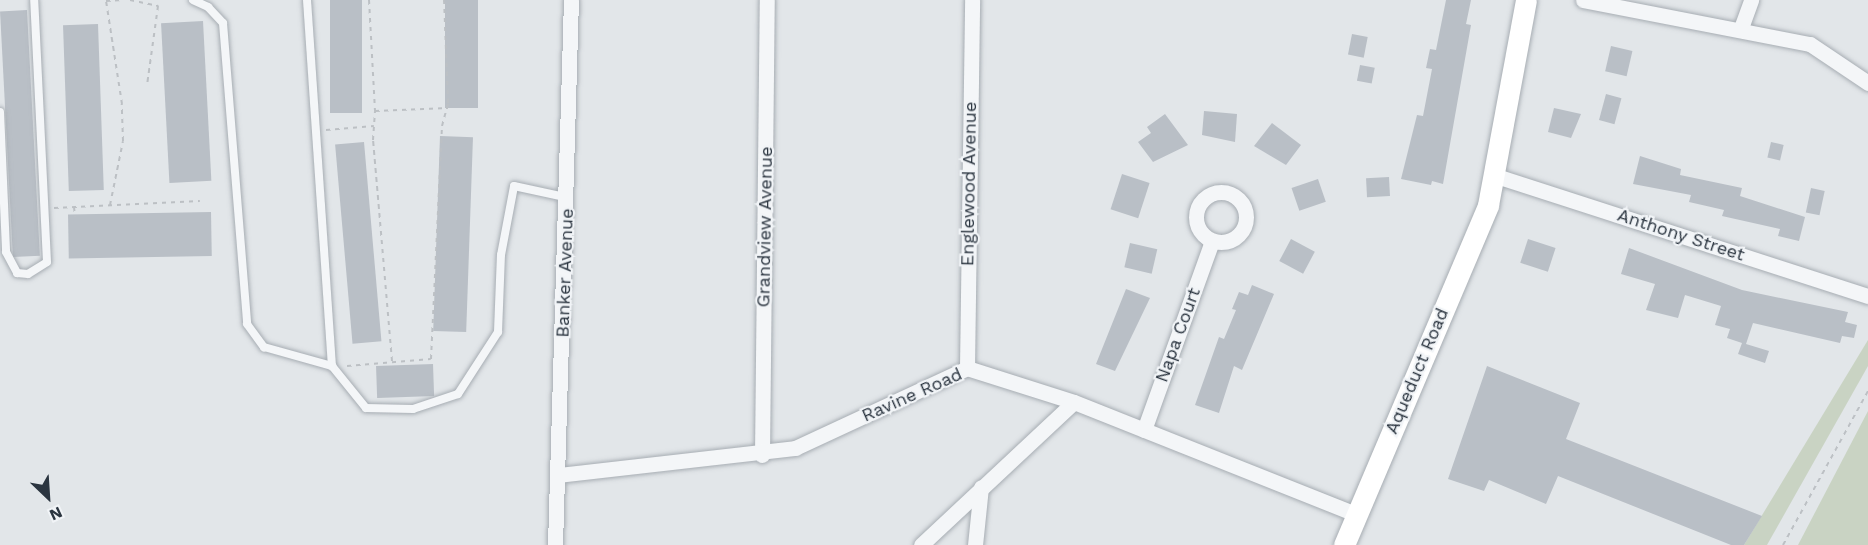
<!DOCTYPE html>
<style>
body{margin:0}
#map{position:relative;width:1868px;height:545px;overflow:hidden;background:#e2e6e9;font-family:"Work Sans",sans-serif}
div>[style]{position:absolute}
[style*='--x']{left:calc(var(--x)*1px);top:calc(var(--y)*1px);width:calc(var(--w)*1px);rotate:calc(var(--a)*1deg)}
.green>*{inset:0;background:#c9d3c3}
.building>*{inset:0;background:#b9bfc6;transform-origin:0 0}
.path>*{height:2px;margin-top:-1px;transform-origin:0;background:repeating-linear-gradient(90deg,#bcc0c4 0 4.5px,transparent 0 9px)}
.roads{filter:drop-shadow(0 0 2px #a7adb3) drop-shadow(0 0 2px #a7adb3)}
.lane>*{height:8px;margin:-4px;padding:0 4px;transform-origin:4px;border-radius:4px;background:#f4f6f8}
.street>*{height:15px;margin:-7.5px;padding:0 7.5px;transform-origin:7.5px;border-radius:7.5px;background:#f4f6f8}
.street>.ring{margin:-7.5px;padding:0;box-sizing:content-box;background:none;border:15px solid #f4f6f8;border-radius:50%}
.secondary>*{height:21px;margin:-10.5px;padding:0 10.5px;transform-origin:10.5px;border-radius:10.5px;background:#fff}
span{translate:-50% -50%;white-space:nowrap;text-align:center;line-height:1.15;-webkit-text-stroke:4.5px #f1f4f7;paint-order:stroke}
.street-label{font-size:18px;color:#2b3540}
.north{position:absolute;left:18px;top:467px;width:60px;height:60px;-webkit-text-stroke:4px #f1f4f7;paint-order:stroke;rotate:155deg;font-size:16px;font-weight:700;line-height:24px;text-align:center;color:#2b3540}
.north::after{content:'';display:block;margin:auto;width:21px;height:27px;background:#2b3540;clip-path:polygon(50% 0,100% 100%,50% 72%,0 100%)}
</style>
<div id="map">
<div class="green">
<div style="clip-path:polygon(1868px 340px,1868px 366px,1767px 545px,1744px 545px)"></div>
<div style="clip-path:polygon(1868px 411px,1868px 545px,1798px 545px)"></div>
</div>
<div class="building">
<div style="left:330px;top:0;width:32px;height:113px"></div>
<div style="left:445px;top:0;width:33px;height:108px"></div>
<div style="clip-path:polygon(1446px 0,1471px 0,1466px 24px,1471px 25px,1443px 184px,1432px 181px,1431px 185px,1401px 179px,1417px 115px,1423px 116px,1432px 69px,1426px 68px,1430px 49px,1436px 50px)"></div>
<div style="left:27px;top:10px;width:246px;height:27px;rotate:87deg"></div>
<div style="left:203px;top:21px;width:160px;height:42px;rotate:87deg"></div>
<div style="left:98px;top:24px;width:166px;height:35px;rotate:88deg"></div>
<div style="left:1352px;top:34px;width:16px;height:21px;rotate:11deg"></div>
<div style="left:1611px;top:46px;width:22px;height:26px;rotate:13deg"></div>
<div style="left:1360px;top:65px;width:15px;height:16px;rotate:11deg"></div>
<div style="left:1606px;top:94px;width:16px;height:27px;rotate:15deg"></div>
<div style="clip-path:polygon(1554px 108px,1581px 114px,1571px 138px,1548px 132px)"></div>
<div style="clip-path:polygon(1204px 111px,1237px 114px,1235px 142px,1202px 135px)"></div>
<div style="clip-path:polygon(1165px 114px,1188px 145px,1153px 162px,1138px 142px,1151px 133px,1147px 127px)"></div>
<div style="clip-path:polygon(1272px 123px,1301px 145px,1286px 165px,1254px 146px)"></div>
<div style="left:440px;top:136px;width:33px;height:195px;rotate:2deg"></div>
<div style="left:364px;top:142px;width:200px;height:29px;rotate:85deg"></div>
<div style="left:1771px;top:142px;width:13px;height:16px;rotate:13deg"></div>
<div style="clip-path:polygon(1640px 156px,1681px 169px,1680px 175px,1742px 188px,1740px 196px,1805px 217px,1799px 241px,1778px 236px,1780px 229px,1722px 216px,1724px 210px,1689px 202px,1691px 195px,1633px 184px)"></div>
<div style="left:1122px;top:174px;width:29px;height:37px;rotate:18deg"></div>
<div style="left:1389px;top:177px;width:19px;height:23px;rotate:87deg"></div>
<div style="left:1318px;top:179px;width:24px;height:28px;rotate:71deg"></div>
<div style="left:1811px;top:188px;width:14px;height:25px;rotate:12deg"></div>
<div style="left:211px;top:212px;width:44px;height:143px;rotate:89deg"></div>
<div style="left:1291px;top:239px;width:27px;height:25px;rotate:28deg"></div>
<div style="left:1528px;top:239px;width:29px;height:25px;rotate:18deg"></div>
<div style="left:1130px;top:243px;width:28px;height:25px;rotate:13deg"></div>
<div style="clip-path:polygon(1629px 248px,1742px 290px,1848px 312px,1845px 322px,1857px 325px,1854px 338px,1842px 336px,1840px 343px,1753px 323px,1746px 344px,1769px 351px,1765px 363px,1738px 354px,1742px 343px,1727px 338px,1730px 329px,1715px 325px,1721px 306px,1685px 295px,1678px 318px,1646px 310px,1655px 284px,1621px 274px)"></div>
<div style="clip-path:polygon(1252px 285px,1274px 294px,1242px 370px,1234px 366px,1219px 413px,1195px 405px,1219px 337px,1224px 339px,1236px 310px,1232px 309px,1239px 292px,1248px 295px)"></div>
<div style="clip-path:polygon(1126px 289px,1150px 298px,1115px 371px,1096px 364px)"></div>
<div style="left:433px;top:364px;width:32px;height:57px;rotate:88deg"></div>
<div style="clip-path:polygon(1487px 366px,1580px 403px,1566px 439px,1762px 516px,1744px 545px,1731px 545px,1558px 476px,1546px 504px,1489px 480px,1484px 491px,1448px 479px)"></div>
</div>
<div class="path">
<div style="--x:130;--y:0;--w:29;--a:12"></div>
<div style="--x:158;--y:6;--w:80;--a:97.9"></div>
<div style="--x:369;--y:0;--w:111;--a:86.9"></div>
<div style="--x:326;--y:130;--w:48;--a:-4.8"></div>
<div style="--x:110;--y:205;--w:65;--a:-78.5"></div>
<div style="--x:123;--y:141;--w:37;--a:-92"></div>
<div style="--x:122;--y:104;--w:104;--a:-98.8"></div>
<div style="--x:106;--y:1;--w:17;--a:-3"></div>
<div style="--x:74;--y:207;--w:10;--a:84"></div>
<div style="--x:54;--y:208;--w:146;--a:-2.7"></div>
<div style="--x:392;--y:361;--w:222;--a:-94.9"></div>
<div style="--x:373;--y:140;--w:29;--a:-86"></div>
<div style="--x:375;--y:111;--w:73;--a:-2.4"></div>
<div style="--x:347;--y:366;--w:84;--a:-4.8"></div>
<div style="--x:431;--y:359;--w:233;--a:-87.3"></div>
<div style="--x:442;--y:126;--w:24;--a:-75"></div>
<div style="--x:448;--y:103;--w:103;--a:-92.2"></div>
<div style="--x:1783;--y:545;--w:176;--a:-61.1"></div>
</div>
<div class="roads">
<div class="lane">
<div style="--x:193;--y:0;--w:17;--a:25"></div>
<div style="--x:208;--y:7;--w:22;--a:47"></div>
<div style="--x:223;--y:23;--w:302;--a:85.4"></div>
<div style="--x:247;--y:324;--w:29;--a:54"></div>
<div style="--x:264;--y:347;--w:71;--a:15.6"></div>
<div style="--x:332;--y:366;--w:54;--a:51"></div>
<div style="--x:366;--y:408;--w:47;--a:1.2"></div>
<div style="--x:413;--y:409;--w:47;--a:-18.4"></div>
<div style="--x:458;--y:394;--w:74;--a:-57.2"></div>
<div style="--x:498;--y:332;--w:77;--a:-87.8"></div>
<div style="--x:501;--y:255;--w:70;--a:-79.3"></div>
<div style="--x:514;--y:186;--w:52;--a:12.2"></div>
<div style="--x:307;--y:0;--w:367;--a:86.1"></div>
<div style="--x:0;--y:112;--w:140;--a:87.5"></div>
<div style="--x:6;--y:252;--w:24;--a:62"></div>
<div style="--x:17;--y:273;--w:11;--a:5"></div>
<div style="--x:28;--y:274;--w:22;--a:-32"></div>
<div style="--x:47;--y:262;--w:262;--a:-92.8"></div>
</div>
<div class="street">
<div style="--x:1583;--y:0;--w:231;--a:11"></div>
<div style="--x:1810;--y:44;--w:70;--a:33.9"></div>
<div style="--x:1741;--y:28;--w:30;--a:-70"></div>
<div style="--x:1493;--y:175;--w:394;--a:17.9"></div>
<div class="ring" style="left:1196px;top:192px;width:35px;height:35px"></div>
<div style="--x:967;--y:368;--w:368;--a:-89.2"></div>
<div style="--x:1144;--y:430;--w:201;--a:-70.2"></div>
<div style="--x:762;--y:455;--w:455;--a:-89.4"></div>
<div style="--x:558;--y:475;--w:239;--a:-6.5"></div>
<div style="--x:795;--y:448;--w:190;--a:-24.9"></div>
<div style="--x:967;--y:368;--w:112;--a:17.6"></div>
<div style="--x:1074;--y:402;--w:303;--a:21.7"></div>
<div style="--x:555;--y:545;--w:545;--a:-88.32"></div>
<div style="--x:921;--y:545;--w:209;--a:-43.1"></div>
<div style="--x:975;--y:545;--w:58;--a:-84.1"></div>
</div>
<div class="secondary">
<div style="--x:1344;--y:545;--w:369;--a:-67"></div>
<div style="--x:1488;--y:205;--w:208;--a:-79.5"></div>
</div>
</div>
<div class="street-label">
<span style="left:969px;top:184px;rotate:-89deg">Englewood Avenue</span>
<span style="left:765px;top:227px;rotate:-89deg">Grandview Avenue</span>
<span style="left:1681px;top:235px;rotate:18deg">Anthony Street</span>
<span style="left:565px;top:273px;rotate:-88deg">Banker Avenue</span>
<span style="left:1178px;top:335px;rotate:-70deg">Napa Court</span>
<span style="left:1417px;top:371px;rotate:-67deg">Aqueduct Road</span>
<span style="left:912px;top:395px;rotate:-24deg">Ravine Road</span>
</div>
<div class="north">N</div>
</div>
